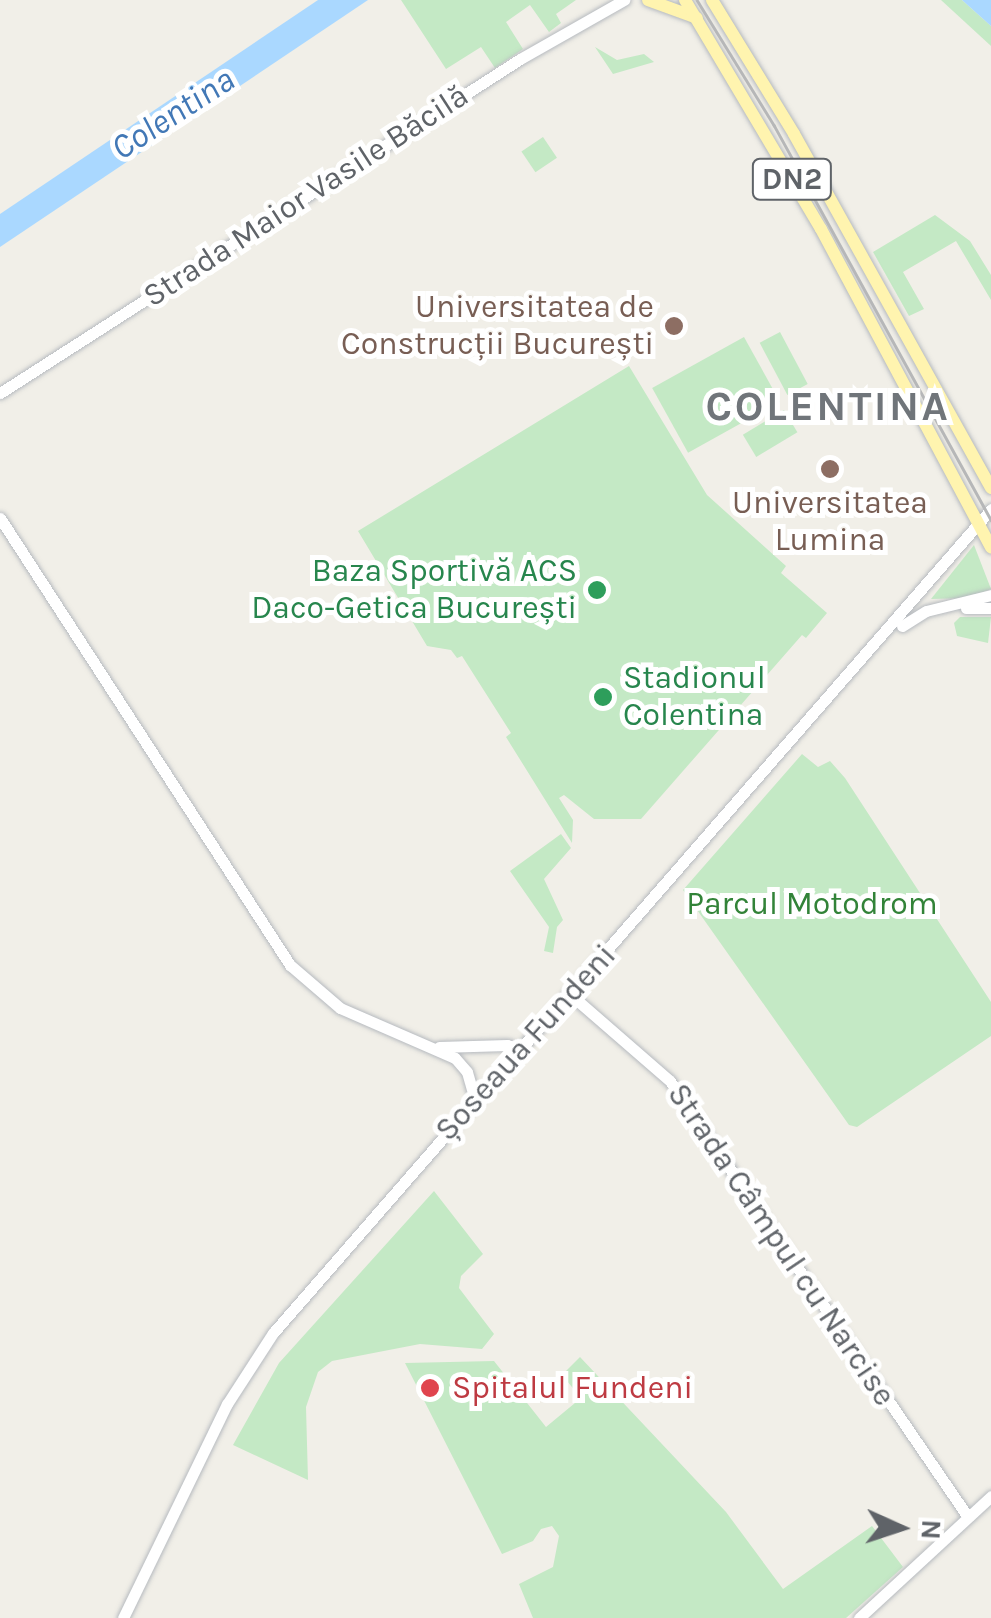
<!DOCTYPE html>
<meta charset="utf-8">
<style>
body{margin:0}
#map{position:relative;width:991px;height:1618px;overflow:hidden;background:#f1efe8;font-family:Karla,sans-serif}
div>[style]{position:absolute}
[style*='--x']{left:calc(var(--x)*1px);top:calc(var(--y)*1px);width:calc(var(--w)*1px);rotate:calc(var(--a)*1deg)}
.green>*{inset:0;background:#c4e9c5;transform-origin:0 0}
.water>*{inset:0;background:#aad8ff}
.roads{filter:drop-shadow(0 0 2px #b6babf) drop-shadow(0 0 2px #b6babf)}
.secondary>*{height:11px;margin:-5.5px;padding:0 5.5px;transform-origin:5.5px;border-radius:5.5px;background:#fff}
.primary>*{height:12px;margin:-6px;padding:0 6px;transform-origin:6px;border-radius:6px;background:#fff4af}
.tram>*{height:2.5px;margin:-1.25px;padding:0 1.25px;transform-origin:1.25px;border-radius:1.25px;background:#b6b7b8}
.dots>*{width:28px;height:28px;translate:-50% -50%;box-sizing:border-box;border:5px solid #fff;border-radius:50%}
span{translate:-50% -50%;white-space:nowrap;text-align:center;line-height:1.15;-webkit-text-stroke:10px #fff;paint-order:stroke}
.shield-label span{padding:2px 8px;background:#fff;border:2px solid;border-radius:8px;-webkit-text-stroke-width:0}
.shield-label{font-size:30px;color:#5f6368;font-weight:700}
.street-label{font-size:32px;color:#5f6368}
.education-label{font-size:32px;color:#785e54}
.right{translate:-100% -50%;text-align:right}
.leisure-label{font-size:32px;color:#27864d}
.left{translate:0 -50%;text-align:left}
.park-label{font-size:32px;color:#328338}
.health-label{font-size:32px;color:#be3a42}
.water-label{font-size:35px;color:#4278b6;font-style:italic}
.district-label{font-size:42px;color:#70757a;font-weight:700;letter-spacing:2.5px}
.north{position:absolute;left:851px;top:1478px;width:100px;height:100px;-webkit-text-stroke:8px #fff;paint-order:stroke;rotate:93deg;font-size:28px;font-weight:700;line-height:40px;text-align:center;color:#5f6368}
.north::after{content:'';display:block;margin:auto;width:35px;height:45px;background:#5f6368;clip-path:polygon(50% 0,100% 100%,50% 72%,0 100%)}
</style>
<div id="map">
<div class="green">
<div style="clip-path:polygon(401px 0,576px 0,556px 14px,561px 23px,549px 32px,530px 5px,506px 22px,523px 49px,495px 68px,481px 47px,446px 69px)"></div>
<div style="clip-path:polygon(941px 0,962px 0,991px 26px,991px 46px)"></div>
<div style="clip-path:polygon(595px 47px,617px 60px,644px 54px,654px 62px,613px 74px)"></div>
<div style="left:543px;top:137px;width:25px;height:26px;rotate:56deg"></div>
<div style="clip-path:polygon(935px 215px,970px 241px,991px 275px,991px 300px,956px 241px,903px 272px,924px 309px,909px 316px,873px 252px)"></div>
<div style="left:780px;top:332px;width:59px;height:23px;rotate:62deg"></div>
<div style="left:744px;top:337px;width:74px;height:105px;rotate:61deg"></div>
<div style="clip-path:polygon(629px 366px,707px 495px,786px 566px,781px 573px,827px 613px,806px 638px,802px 635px,641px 819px,594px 819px,564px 795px,559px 798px,573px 820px,572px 843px,506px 737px,511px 733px,462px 656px,457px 658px,451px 650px,427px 646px,358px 531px)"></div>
<div style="left:784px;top:410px;width:26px;height:48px;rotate:59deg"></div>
<div style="clip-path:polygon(974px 545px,991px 589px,968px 598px,931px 599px)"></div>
<div style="clip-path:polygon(960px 617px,991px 617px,988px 643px,957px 636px,954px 623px)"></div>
<div style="clip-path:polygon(802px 754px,818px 767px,830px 761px,845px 778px,991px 1002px,991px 1036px,857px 1127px,849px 1125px,683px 890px)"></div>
<div style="clip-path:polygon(561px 834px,571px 848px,544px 879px,563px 920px,557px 927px,553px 953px,544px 951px,549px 927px,510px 871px)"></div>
<div style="clip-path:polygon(434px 1191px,483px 1254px,461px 1276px,459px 1288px,494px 1334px,482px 1349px,420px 1344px,332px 1361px,318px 1372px,306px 1407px,308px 1480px,233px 1445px,279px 1363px)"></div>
<div style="clip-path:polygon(580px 1357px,726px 1512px,783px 1589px,872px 1526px,903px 1567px,846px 1618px,533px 1618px,519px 1584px,553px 1567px,559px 1536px,552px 1526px,541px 1529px,533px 1541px,502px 1554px,405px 1363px,494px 1361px,546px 1427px,581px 1398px,562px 1375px)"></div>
</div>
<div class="water">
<div style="clip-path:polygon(318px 0,368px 0,0 247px,0 214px)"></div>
<div style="clip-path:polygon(962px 0,991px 0,991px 26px)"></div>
</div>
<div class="roads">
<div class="secondary">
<div style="--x:0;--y:393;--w:618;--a:-32.71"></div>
<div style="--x:520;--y:59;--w:120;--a:-29.6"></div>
<div style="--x:0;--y:518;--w:533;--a:57.03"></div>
<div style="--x:290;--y:965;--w:66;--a:40.7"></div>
<div style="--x:340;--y:1008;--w:125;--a:23.5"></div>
<div style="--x:455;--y:1058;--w:18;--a:49"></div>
<div style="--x:467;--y:1072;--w:29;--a:74"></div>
<div style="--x:966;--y:608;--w:25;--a:0"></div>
<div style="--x:902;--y:626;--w:28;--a:-32"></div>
<div style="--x:926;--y:611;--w:67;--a:-13.8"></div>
<div style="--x:571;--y:995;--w:131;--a:41"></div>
<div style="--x:670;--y:1081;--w:528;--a:55.65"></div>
<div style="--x:439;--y:1047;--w:68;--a:-1.7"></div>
<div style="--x:507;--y:1045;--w:15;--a:16"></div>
<div style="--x:123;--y:1618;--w:238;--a:-64.1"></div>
<div style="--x:227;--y:1404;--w:85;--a:-57.1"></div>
<div style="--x:273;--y:1333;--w:1093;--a:-48.93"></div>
<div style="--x:859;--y:1618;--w:180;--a:-42.7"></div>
</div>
<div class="primary">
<div style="--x:648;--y:0;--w:52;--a:20.2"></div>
<div style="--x:685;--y:0;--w:266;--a:59.3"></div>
<div style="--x:821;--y:229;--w:361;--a:61.9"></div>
<div style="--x:712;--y:0;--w:157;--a:58.5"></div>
<div style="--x:794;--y:134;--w:405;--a:60.9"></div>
</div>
</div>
<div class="tram">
<div style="--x:697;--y:0;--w:147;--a:58.4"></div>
<div style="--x:774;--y:125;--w:451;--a:61.2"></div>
</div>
<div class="dots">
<div style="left:674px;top:326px;background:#8d6e63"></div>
<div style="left:830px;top:469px;background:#8d6e63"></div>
<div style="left:597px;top:590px;background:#2e9e5b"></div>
<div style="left:603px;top:697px;background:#2e9e5b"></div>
<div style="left:430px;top:1388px;background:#e0444e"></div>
</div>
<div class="shield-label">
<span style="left:792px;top:179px">DN2</span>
</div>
<div class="street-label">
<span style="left:306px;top:196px;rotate:-33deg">Strada Maior Vasile Băcilă</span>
<span style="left:526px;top:1043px;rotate:-48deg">Șoseaua Fundeni</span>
<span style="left:781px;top:1245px;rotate:56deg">Strada Câmpul cu Narcise</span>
</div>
<div class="education-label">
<span class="right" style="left:654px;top:326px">Universitatea de<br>Construcții București</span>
<span style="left:830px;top:522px">Universitatea<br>Lumina</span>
</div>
<div class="leisure-label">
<span class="right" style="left:577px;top:590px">Baza Sportivă ACS<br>Daco-Getica București</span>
<span class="left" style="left:623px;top:697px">Stadionul<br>Colentina</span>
</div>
<div class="park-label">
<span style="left:812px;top:904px">Parcul Motodrom</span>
</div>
<div class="health-label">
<span class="left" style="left:452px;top:1388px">Spitalul Fundeni</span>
</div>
<div class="water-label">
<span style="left:173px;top:114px;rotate:-33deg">Colentina</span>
</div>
<div class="district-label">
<span style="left:828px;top:406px">COLENTINA</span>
</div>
<div class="north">N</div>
</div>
